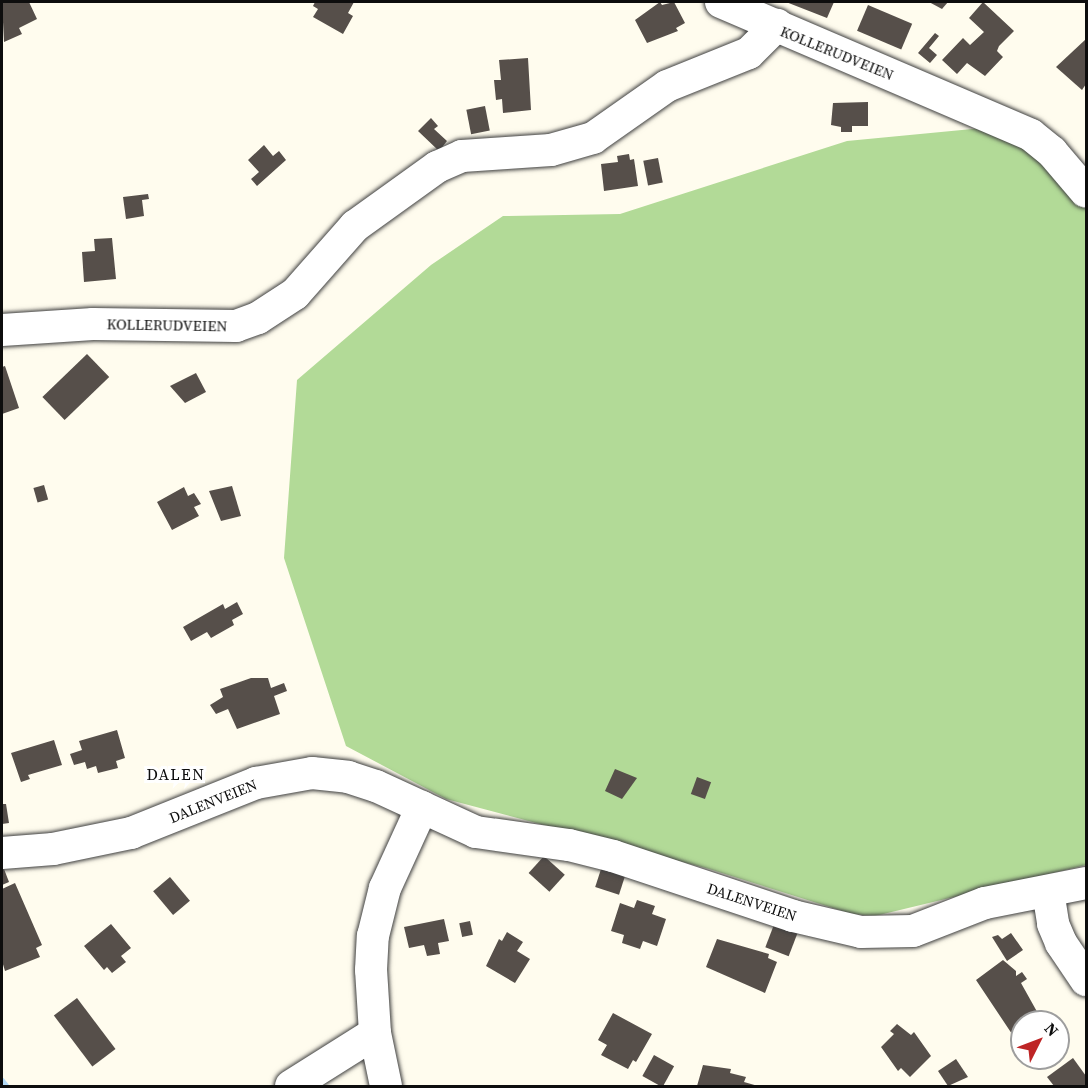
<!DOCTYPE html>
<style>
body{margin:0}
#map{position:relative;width:1088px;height:1088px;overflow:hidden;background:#fffcee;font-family:"Source Serif 4",serif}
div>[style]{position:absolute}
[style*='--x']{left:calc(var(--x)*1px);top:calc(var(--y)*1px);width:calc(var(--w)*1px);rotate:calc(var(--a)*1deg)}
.forest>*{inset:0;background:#b2da97}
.stream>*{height:6px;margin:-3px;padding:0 3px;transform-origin:3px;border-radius:3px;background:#b3daf6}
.building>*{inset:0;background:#564f4a;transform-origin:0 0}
.roads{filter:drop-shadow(0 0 2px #404040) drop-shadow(0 0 2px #404040)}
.minor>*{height:32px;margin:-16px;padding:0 16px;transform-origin:16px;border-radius:16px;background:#fff}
span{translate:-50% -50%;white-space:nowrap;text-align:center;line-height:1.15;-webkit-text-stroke:6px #fff;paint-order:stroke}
.street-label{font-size:15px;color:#0d0d0d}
.neighbourhood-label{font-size:16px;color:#0d0d0d;letter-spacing:1.5px}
.frame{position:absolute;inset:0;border:3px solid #0d0d0d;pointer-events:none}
.north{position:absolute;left:1010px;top:1010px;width:60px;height:60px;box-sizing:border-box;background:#fff;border:2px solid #9e9e9e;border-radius:50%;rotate:48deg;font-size:16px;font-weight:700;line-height:24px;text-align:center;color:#0d0d0d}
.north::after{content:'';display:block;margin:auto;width:21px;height:27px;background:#be2526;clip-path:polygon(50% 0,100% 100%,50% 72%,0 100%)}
</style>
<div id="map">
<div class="forest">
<div style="clip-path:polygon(1014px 125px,1086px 190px,1086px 865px,875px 916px,852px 914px,709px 869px,446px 799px,346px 746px,284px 558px,297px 380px,431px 265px,503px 216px,620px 214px,847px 141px)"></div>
</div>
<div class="stream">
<div style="--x:2;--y:1081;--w:6;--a:51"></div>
</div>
<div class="building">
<div style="clip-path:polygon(2px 2px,29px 2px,37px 19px,19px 28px,22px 34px,4px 42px)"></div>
<div style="clip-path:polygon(315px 2px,354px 2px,348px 13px,353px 16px,343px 34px,313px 17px,318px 9px,313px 6px)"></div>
<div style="clip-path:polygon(660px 2px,662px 5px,674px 2px,685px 23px,676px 28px,678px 31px,647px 43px,635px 20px)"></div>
<div style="clip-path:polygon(786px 2px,834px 2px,827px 18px)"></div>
<div style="clip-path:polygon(929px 2px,948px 2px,942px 9px)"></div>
<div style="clip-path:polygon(983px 2px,1014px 31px,999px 46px,997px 51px,1003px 57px,985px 76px,967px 63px,957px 74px,942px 60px,963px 38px,970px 45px,984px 32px,969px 18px)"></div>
<div style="left:868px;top:5px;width:48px;height:28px;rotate:23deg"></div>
<div style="clip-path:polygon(935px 33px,939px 36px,929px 48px,937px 55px,930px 63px,918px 53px)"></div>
<div style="clip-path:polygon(1086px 39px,1086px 84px,1082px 90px,1056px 67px)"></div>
<div style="clip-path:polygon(528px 58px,531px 110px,503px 113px,502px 99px,496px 100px,494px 80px,501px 80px,499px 60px)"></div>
<div style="clip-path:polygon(868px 102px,868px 126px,852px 126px,852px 132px,841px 132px,841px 127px,831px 125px,833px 103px)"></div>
<div style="left:485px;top:106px;width:25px;height:19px;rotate:79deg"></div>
<div style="clip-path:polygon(431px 118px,438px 126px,434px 129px,447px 141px,439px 151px,418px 131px)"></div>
<div style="clip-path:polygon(264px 145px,273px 156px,279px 151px,286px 160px,257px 186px,251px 179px,259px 172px,248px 160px)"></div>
<div style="clip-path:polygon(629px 154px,630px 160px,634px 159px,638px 186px,604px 191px,601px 164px,618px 162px,617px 156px)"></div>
<div style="left:658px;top:158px;width:25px;height:15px;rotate:79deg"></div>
<div style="clip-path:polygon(148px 194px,149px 199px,142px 200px,144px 216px,126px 219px,123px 197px)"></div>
<div style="clip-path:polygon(112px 238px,116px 279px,84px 282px,82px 252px,95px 251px,94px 239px)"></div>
<div style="left:87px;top:354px;width:32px;height:62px;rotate:46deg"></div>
<div style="clip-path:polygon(5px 366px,19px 408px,2px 414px,2px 367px)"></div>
<div style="clip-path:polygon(196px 373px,206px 392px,185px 403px,170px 386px)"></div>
<div style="left:44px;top:485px;width:15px;height:11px;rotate:74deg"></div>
<div style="clip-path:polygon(232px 486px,241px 516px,221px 521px,209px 491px)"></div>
<div style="clip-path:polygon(184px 487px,188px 496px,194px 493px,201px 504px,194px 507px,199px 516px,172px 530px,157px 502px)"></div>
<div style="clip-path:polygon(237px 602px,243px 614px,232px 620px,234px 625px,211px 638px,207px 632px,191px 641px,183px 627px,223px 604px,225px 609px)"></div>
<div style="clip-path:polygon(251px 678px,268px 678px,271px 688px,284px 683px,287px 691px,274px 696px,280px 714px,237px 729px,228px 709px,216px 714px,210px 705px,223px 697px,220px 689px)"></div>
<div style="clip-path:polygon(117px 730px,125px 758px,116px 761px,118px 768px,98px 773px,96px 766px,87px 769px,85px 762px,74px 765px,70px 754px,82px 750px,79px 741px)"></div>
<div style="clip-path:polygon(54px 740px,62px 765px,28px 775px,30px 779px,21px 782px,11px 753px)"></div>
<div style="clip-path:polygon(615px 769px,637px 778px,622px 799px,605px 791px)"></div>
<div style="left:697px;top:777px;width:15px;height:18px;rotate:20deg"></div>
<div style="clip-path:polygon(2px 804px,6px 804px,9px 823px,2px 824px)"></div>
<div style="left:544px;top:856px;width:28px;height:23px;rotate:42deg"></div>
<div style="left:602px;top:866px;width:25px;height:22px;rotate:18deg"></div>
<div style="clip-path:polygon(4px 869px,9px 882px,2px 885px,2px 870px)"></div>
<div style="left:170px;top:877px;width:31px;height:22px;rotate:50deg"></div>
<div style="clip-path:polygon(15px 883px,42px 945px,36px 948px,40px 957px,5px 971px,2px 961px,2px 889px)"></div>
<div style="clip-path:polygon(637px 900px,655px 906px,652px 914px,666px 919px,657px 946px,643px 941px,640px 949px,622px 943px,624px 935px,611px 931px,620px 903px,634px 908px)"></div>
<div style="clip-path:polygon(444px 919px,449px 941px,438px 943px,440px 954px,427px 956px,424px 945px,409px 948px,404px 927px)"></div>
<div style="left:470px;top:921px;width:14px;height:11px;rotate:78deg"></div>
<div style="left:775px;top:922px;width:25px;height:27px;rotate:21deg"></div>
<div style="clip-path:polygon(111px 924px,131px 948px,121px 956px,126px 962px,112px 973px,107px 967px,104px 970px,84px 946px)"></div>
<div style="clip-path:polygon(507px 932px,523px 942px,517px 951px,530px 959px,515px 983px,486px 966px,499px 939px,502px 941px)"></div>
<div style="clip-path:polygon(1011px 933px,1023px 950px,1007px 961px,992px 937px,998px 935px,1002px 939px)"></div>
<div style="clip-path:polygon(717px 939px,769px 954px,768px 958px,777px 962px,765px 993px,706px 967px)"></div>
<div style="clip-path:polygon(1003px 960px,1016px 971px,1016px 976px,1022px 972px,1027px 979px,1021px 983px,1040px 1017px,1046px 1012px,1052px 1020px,1022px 1022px,1022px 1049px,976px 980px)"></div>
<div style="left:77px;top:998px;width:64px;height:29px;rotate:53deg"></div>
<div style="clip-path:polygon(613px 1013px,652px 1034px,636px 1062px,633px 1060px,628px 1069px,601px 1055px,607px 1045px,598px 1040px)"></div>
<div style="clip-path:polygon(897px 1024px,911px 1035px,914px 1032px,931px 1056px,910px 1077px,901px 1068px,898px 1071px,881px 1047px,894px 1034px,890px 1031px)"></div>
<div style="left:654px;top:1055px;width:23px;height:24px;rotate:29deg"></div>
<div style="clip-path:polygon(1073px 1058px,1086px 1076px,1086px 1086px,1054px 1086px,1047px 1077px)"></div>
<div style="clip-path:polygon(956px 1059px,968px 1077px,948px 1086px,938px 1071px)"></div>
<div style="clip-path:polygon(703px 1065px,731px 1069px,730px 1073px,746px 1077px,744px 1082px,758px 1086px,697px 1086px)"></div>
</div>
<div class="roads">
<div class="minor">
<div style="--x:721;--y:2;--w:337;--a:23.2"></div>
<div style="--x:1031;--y:135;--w:27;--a:39"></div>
<div style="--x:1052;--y:152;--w:52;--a:49.6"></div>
<div style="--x:2;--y:330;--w:91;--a:-3.8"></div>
<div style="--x:93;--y:324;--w:143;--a:0.8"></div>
<div style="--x:236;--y:326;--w:23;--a:-20"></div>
<div style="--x:258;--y:318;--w:44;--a:-33"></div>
<div style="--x:295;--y:294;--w:91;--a:-48.6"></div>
<div style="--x:355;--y:226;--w:101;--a:-35.7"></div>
<div style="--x:437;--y:167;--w:27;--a:-24"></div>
<div style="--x:462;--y:156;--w:89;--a:-3.9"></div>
<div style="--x:551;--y:150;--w:44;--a:-15.9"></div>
<div style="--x:593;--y:138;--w:90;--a:-35.1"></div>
<div style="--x:667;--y:86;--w:88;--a:-21.9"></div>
<div style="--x:749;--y:53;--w:40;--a:-45"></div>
<div style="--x:2;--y:853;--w:51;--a:-4.5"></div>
<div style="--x:53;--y:849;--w:80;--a:-11.6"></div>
<div style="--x:131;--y:833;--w:135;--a:-21.8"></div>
<div style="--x:256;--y:783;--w:57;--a:-10.1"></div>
<div style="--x:312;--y:773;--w:36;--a:6"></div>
<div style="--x:348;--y:777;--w:29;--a:18"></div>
<div style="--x:376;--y:786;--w:110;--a:24.7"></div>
<div style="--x:476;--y:832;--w:94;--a:8"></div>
<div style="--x:569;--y:845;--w:45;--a:14"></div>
<div style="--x:613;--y:856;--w:190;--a:18.4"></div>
<div style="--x:793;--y:916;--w:70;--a:13.2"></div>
<div style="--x:861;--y:932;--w:52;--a:-1.1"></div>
<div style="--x:913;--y:931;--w:77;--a:-21.3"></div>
<div style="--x:985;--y:903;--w:103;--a:-11.2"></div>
<div style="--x:1048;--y:891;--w:33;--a:81"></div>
<div style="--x:1053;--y:924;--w:21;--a:67"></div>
<div style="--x:1061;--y:943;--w:45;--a:56"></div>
<div style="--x:291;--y:1086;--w:99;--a:-32.2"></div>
<div style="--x:386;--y:1086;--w:54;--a:-101.7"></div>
<div style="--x:375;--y:1033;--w:63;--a:-93.6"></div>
<div style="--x:371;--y:970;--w:34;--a:-87"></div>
<div style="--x:373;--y:936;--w:49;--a:-76"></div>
<div style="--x:385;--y:888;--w:89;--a:-65.4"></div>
</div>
</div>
<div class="street-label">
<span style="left:837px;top:53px;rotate:22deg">KOLLERUDVEIEN</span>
<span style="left:167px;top:325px;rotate:1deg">KOLLERUDVEIEN</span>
<span style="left:213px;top:801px;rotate:-22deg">DALENVEIEN</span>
<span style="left:752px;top:902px;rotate:18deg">DALENVEIEN</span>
</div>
<div class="neighbourhood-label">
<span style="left:176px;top:774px">DALEN</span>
</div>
<div class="frame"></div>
<div class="north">N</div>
</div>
